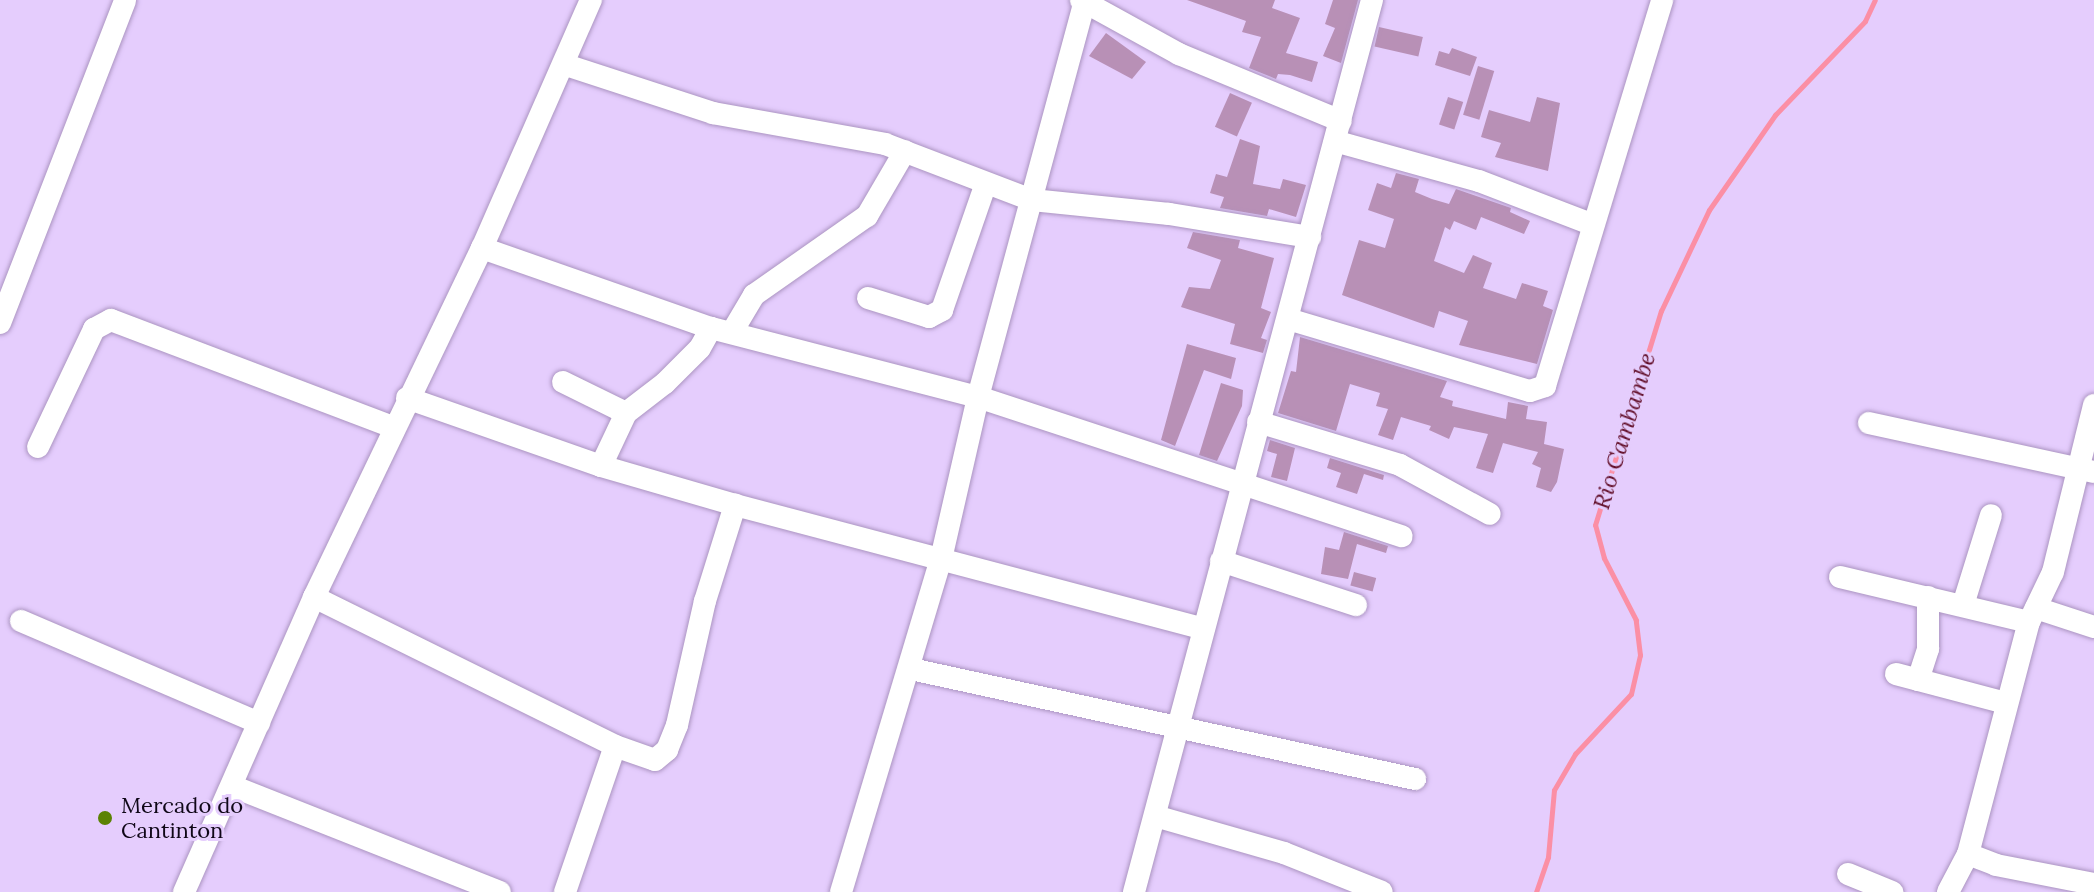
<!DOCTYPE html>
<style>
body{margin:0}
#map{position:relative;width:2094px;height:892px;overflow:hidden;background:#e5cdfd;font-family:Lora,serif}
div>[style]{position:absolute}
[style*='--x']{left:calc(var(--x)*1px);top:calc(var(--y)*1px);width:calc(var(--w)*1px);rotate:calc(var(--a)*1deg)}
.stream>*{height:5px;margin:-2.5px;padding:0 2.5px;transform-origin:2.5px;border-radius:2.5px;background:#fb8fa5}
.building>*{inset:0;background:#b890b6;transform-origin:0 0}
.roads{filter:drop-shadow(0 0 2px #ab94c1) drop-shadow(0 0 2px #ab94c1)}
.minor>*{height:22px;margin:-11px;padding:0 11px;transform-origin:11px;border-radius:11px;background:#fff}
.dots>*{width:22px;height:22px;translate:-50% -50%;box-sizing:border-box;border:4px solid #e5cdfd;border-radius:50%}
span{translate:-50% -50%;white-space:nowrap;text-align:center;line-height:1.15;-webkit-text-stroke:6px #e5cdfd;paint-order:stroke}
.poi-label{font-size:22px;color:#0f0717}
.left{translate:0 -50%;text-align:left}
.water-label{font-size:24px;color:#63102b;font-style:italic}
</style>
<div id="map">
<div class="stream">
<div style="--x:1536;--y:892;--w:37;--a:-71"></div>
<div style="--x:1548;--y:857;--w:67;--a:-84.9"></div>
<div style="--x:1554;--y:790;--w:42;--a:-59.7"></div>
<div style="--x:1575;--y:754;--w:82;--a:-47"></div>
<div style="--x:1631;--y:694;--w:40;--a:-77"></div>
<div style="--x:1640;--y:655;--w:35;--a:-97"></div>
<div style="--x:1636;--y:620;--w:70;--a:-117.3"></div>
<div style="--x:1604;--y:558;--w:34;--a:-105"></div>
<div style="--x:1595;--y:525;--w:224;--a:-72.9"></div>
<div style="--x:1661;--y:311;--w:112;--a:-64.6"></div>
<div style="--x:1709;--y:210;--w:116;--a:-55.2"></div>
<div style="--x:1775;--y:115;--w:130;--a:-46.2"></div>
<div style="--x:1865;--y:21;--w:23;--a:-65"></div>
</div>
<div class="building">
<div style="clip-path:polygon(1187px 0,1275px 0,1272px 8px,1300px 18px,1286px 53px,1318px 62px,1312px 82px,1290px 75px,1278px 74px,1276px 79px,1249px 68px,1261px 37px,1242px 32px,1246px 21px)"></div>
<div style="clip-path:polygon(1333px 0,1358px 0,1341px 63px,1323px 56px,1335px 28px,1325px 24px)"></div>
<div style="left:1379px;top:27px;width:45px;height:20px;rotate:13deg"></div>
<div style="clip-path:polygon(1106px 33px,1146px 62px,1132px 79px,1089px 56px)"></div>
<div style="clip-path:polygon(1452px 48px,1477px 57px,1470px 76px,1435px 65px,1439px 51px,1449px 54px)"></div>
<div style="left:1478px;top:66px;width:17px;height:51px;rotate:17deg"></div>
<div style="left:1230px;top:93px;width:24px;height:37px;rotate:24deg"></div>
<div style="left:1448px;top:97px;width:16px;height:29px;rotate:18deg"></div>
<div style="clip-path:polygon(1537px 97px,1560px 103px,1548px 171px,1495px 157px,1501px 143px,1481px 137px,1489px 110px,1530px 122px)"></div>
<div style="clip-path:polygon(1240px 139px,1260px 146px,1253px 184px,1280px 189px,1283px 179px,1306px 185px,1296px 217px,1269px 209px,1267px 216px,1220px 208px,1224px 197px,1210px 193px,1216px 174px,1227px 177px)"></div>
<div style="clip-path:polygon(1396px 173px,1419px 179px,1415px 192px,1432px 199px,1449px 204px,1456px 189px,1511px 208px,1510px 212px,1530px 221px,1524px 234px,1481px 217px,1476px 230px,1454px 221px,1450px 230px,1445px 227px,1434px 261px,1464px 273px,1473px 255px,1492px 263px,1483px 288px,1516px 299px,1522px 283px,1548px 291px,1543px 306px,1553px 310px,1537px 364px,1459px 345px,1468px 321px,1439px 311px,1434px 328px,1342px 295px,1359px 240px,1385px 248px,1394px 219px,1368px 210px,1377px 183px,1391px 188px)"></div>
<div style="clip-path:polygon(1193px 232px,1240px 240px,1238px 248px,1274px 258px,1261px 308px,1271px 312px,1261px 338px,1267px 340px,1263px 353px,1230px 344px,1235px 324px,1181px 307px,1189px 287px,1210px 289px,1221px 260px,1187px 248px)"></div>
<div style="clip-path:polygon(1300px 337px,1447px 381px,1440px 397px,1453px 401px,1452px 406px,1506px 419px,1508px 402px,1528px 406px,1526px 419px,1547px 422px,1544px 444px,1564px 449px,1557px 482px,1551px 492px,1536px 487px,1541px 468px,1532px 464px,1538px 452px,1503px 443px,1493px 473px,1476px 468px,1488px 434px,1454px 427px,1449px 439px,1429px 430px,1431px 426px,1401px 417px,1393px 440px,1378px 435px,1388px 409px,1376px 406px,1380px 393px,1350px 384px,1336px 431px,1278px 413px,1291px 371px,1296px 372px)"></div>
<div style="clip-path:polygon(1187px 344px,1236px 358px,1231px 379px,1204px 370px,1175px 446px,1161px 440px)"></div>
<div style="clip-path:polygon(1221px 383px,1243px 390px,1242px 406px,1217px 461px,1199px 455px)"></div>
<div style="clip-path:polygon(1270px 440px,1295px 448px,1287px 481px,1271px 477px,1277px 454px,1267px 451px)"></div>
<div style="clip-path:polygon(1330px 458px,1384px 475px,1383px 480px,1364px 474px,1357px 494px,1336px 487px,1341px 473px,1327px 468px)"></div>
<div style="clip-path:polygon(1344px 532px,1388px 546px,1386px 553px,1357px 544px,1348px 579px,1321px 574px,1325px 547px,1339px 550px)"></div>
<div style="left:1354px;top:572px;width:23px;height:14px;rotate:15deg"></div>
</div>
<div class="roads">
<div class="minor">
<div style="--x:1081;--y:0;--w:112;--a:28.9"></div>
<div style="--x:1179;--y:54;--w:175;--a:22.5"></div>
<div style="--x:566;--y:65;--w:155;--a:18.1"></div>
<div style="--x:713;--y:113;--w:175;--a:10.2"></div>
<div style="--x:885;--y:144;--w:157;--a:20.9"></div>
<div style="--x:1032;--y:200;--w:138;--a:5.8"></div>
<div style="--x:1169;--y:214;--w:143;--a:9.3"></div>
<div style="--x:1338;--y:142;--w:146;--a:15.5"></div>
<div style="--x:1479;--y:181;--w:120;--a:21"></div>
<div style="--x:482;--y:248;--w:243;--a:19.3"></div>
<div style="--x:711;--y:328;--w:276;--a:14.5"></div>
<div style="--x:978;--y:397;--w:446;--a:18.2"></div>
<div style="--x:868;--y:298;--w:64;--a:17.3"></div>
<div style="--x:929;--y:317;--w:15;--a:-28"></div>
<div style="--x:942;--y:310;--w:134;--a:-70.9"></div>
<div style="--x:1288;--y:319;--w:252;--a:16.6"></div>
<div style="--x:1530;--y:391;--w:16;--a:-18"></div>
<div style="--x:1545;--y:386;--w:403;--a:-73.1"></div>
<div style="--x:0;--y:323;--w:346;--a:-68.8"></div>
<div style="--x:732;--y:332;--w:43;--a:-59.3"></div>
<div style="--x:754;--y:295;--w:138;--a:-35"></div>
<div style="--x:867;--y:216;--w:75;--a:-59.7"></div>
<div style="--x:563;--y:382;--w:70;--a:26.2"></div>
<div style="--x:407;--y:398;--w:206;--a:19.3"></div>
<div style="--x:601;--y:466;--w:140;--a:16.2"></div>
<div style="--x:735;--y:505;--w:484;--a:14.8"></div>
<div style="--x:1258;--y:422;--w:148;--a:16.8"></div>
<div style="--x:1400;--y:465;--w:102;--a:28.6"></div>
<div style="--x:1869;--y:423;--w:230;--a:12.3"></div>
<div style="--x:38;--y:447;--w:131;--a:-64.6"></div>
<div style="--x:94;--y:329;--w:19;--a:-28"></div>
<div style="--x:111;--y:320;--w:301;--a:20.8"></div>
<div style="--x:601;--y:466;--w:59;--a:-64.7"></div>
<div style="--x:626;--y:413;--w:49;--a:-37.6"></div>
<div style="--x:665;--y:383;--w:49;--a:-45"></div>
<div style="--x:700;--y:348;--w:23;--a:-61"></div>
<div style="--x:1221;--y:561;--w:142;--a:18.1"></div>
<div style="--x:1840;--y:577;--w:194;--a:13.4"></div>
<div style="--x:314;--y:597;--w:336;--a:26.3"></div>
<div style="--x:615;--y:746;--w:42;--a:19.3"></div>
<div style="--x:655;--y:760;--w:16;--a:-40"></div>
<div style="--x:667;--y:750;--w:27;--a:-68"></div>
<div style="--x:677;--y:725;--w:127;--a:-77.3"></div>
<div style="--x:705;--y:601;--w:101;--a:-72.6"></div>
<div style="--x:1963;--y:605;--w:94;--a:-72.7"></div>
<div style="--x:2036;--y:608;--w:61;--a:18.1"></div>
<div style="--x:21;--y:621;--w:259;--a:23.2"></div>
<div style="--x:911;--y:669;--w:516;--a:12.31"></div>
<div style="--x:1896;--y:674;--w:114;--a:14.8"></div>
<div style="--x:1918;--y:680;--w:33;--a:-72"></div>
<div style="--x:1928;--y:649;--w:52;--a:-90"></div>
<div style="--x:232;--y:786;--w:288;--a:21.6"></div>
<div style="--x:1155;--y:816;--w:134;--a:16"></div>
<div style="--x:1284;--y:853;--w:105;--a:21.7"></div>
<div style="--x:1968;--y:854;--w:30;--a:21"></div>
<div style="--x:1996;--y:865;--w:100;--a:11"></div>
<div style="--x:1848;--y:874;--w:48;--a:22.2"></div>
<div style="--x:184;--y:892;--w:322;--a:-66.2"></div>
<div style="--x:314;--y:597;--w:387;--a:-64.3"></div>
<div style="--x:482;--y:248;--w:271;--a:-66.3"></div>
<div style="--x:565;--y:892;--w:154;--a:-71.1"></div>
<div style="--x:841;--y:892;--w:348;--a:-73.3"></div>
<div style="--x:941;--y:559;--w:166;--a:-77.1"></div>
<div style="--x:978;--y:397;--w:411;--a:-74.9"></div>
<div style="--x:1134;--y:892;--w:923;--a:-75.06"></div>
<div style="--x:1948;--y:892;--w:43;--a:-62.2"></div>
<div style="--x:1968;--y:854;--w:240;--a:-75.3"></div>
<div style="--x:2029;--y:622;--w:55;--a:-64.4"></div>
<div style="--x:2053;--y:572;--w:172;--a:-76.2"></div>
</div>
</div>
<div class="dots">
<div style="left:105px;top:818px;background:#5b8203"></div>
</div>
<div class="poi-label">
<span class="left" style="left:121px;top:818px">Mercado do<br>Cantinton</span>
</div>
<div class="water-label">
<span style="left:1624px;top:431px;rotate:-73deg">Rio Cambambe</span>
</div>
</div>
